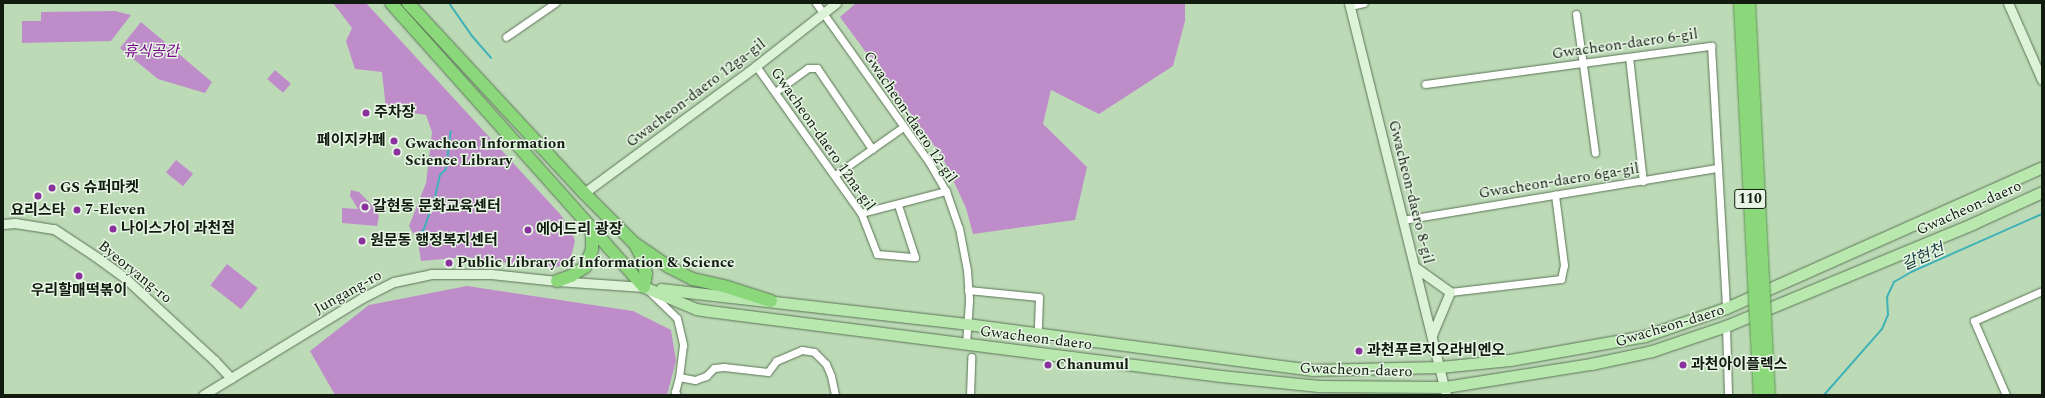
<!DOCTYPE html>
<meta charset="utf-8">
<style>
body{margin:0}
#map{position:relative;width:2045px;height:398px;overflow:hidden;background:#bddab7;font-family:Spectral,"Noto Sans KR",serif}
div>[style]{position:absolute}
[style*='--x']{left:calc(var(--x)*1px);top:calc(var(--y)*1px);width:calc(var(--w)*1px);rotate:calc(var(--a)*1deg)}
.green>*{inset:0;background:#bf8cca;transform-origin:0 0}
.stream>*{height:2px;margin:-1px;padding:0 1px;transform-origin:1px;border-radius:1px;background:#3fb2b8}
.roads{filter:drop-shadow(0 0 1px #5b7455) drop-shadow(0 0 1px #5b7455)}
.street>*{height:7px;margin:-3.5px;padding:0 3.5px;transform-origin:3.5px;border-radius:3.5px;background:#fff}
.secondary>*{height:9px;margin:-4.5px;padding:0 4.5px;transform-origin:4.5px;border-radius:4.5px;background:#dcf3d7}
.primary>*{height:11px;margin:-5.5px;padding:0 5.5px;transform-origin:5.5px;border-radius:5.5px;background:#b9e8af}
.highway>*{height:12px;margin:-6px;padding:0 6px;transform-origin:6px;border-radius:6px;background:#8ad87a}
.bridges{filter:drop-shadow(0 0 1px #609655) drop-shadow(0 0 1px #609655)}
.highway-bridge>*{height:12px;margin:-6px;padding:0 6px;transform-origin:6px;border-radius:6px;background:#8ad87a}
.dots>*{width:11px;height:11px;translate:-50% -50%;box-sizing:border-box;border:2px solid #e7f6e4;border-radius:50%}
span{translate:-50% -50%;white-space:nowrap;text-align:center;line-height:1.15;-webkit-text-stroke:3px #e7f6e4;paint-order:stroke}
.shield-label span{padding:1px 3px;background:#e7f6e4;border:1px solid;border-radius:3px;-webkit-text-stroke-width:0}
.shield-label{font-size:14px;color:#111b0f;font-weight:700}
.street-label{font-size:15px;color:#111b0f}
.park-label{font-size:15px;color:#78018c;font-style:italic}
.poi-label{font-size:15px;color:#111b0f;font-weight:700}
.left{translate:0 -50%;text-align:left}
.right{translate:-100% -50%;text-align:right}
.water-label{font-size:16px;color:#1e4042;font-style:italic}
.frame{position:absolute;inset:0;border:4px solid #111b0f;pointer-events:none}
</style>
<div id="map">
<div class="green">
<div style="clip-path:polygon(333px 3px,366px 3px,560px 214px,571px 230px,575px 241px,572px 253px,566px 265px,555px 267px,519px 265px,467px 257px,421px 261px,418px 242px,409px 226px,426px 183px,432px 132px,426px 115px,386px 109px,382px 72px,355px 69px,346px 41px,352px 28px)"></div>
<div style="clip-path:polygon(856px 3px,1185px 3px,1185px 21px,1173px 66px,1099px 114px,1051px 90px,1043px 124px,1087px 167px,1075px 220px,973px 234px,966px 208px,942px 156px,840px 17px)"></div>
<div style="clip-path:polygon(115px 11px,131px 15px,111px 41px,22px 43px,22px 21px,41px 21px,41px 12px)"></div>
<div style="clip-path:polygon(141px 22px,212px 82px,205px 93px,158px 79px,120px 48px)"></div>
<div style="left:275px;top:70px;width:21px;height:12px;rotate:41deg"></div>
<div style="left:176px;top:160px;width:22px;height:16px;rotate:39deg"></div>
<div style="clip-path:polygon(351px 190px,359px 192px,373px 206px,379px 216px,377px 226px,342px 223px,342px 208px,358px 209px,350px 196px)"></div>
<div style="left:227px;top:264px;width:39px;height:27px;rotate:38deg"></div>
<div style="clip-path:polygon(467px 286px,633px 311px,671px 330px,676px 361px,667px 395px,335px 395px,310px 351px,369px 305px)"></div>
</div>
<div class="stream">
<div style="--x:449;--y:3;--w:40;--a:55.1"></div>
<div style="--x:472;--y:36;--w:29;--a:49"></div>
<div style="--x:420;--y:234;--w:6;--a:-51"></div>
<div style="--x:424;--y:229;--w:34;--a:-71"></div>
<div style="--x:435;--y:197;--w:23;--a:-77"></div>
<div style="--x:440;--y:175;--w:8;--a:-45"></div>
<div style="--x:446;--y:169;--w:38;--a:-83"></div>
<div style="--x:1824;--y:395;--w:88;--a:-48.7"></div>
<div style="--x:1882;--y:329;--w:15;--a:-67"></div>
<div style="--x:1888;--y:315;--w:18;--a:-93"></div>
<div style="--x:1887;--y:297;--w:17;--a:-65"></div>
<div style="--x:1894;--y:282;--w:20;--a:-30"></div>
<div style="--x:1911;--y:272;--w:143;--a:-23.9"></div>
</div>
<div class="roads">
<div class="street">
<div style="--x:816;--y:3;--w:195;--a:54.6"></div>
<div style="--x:929;--y:162;--w:34;--a:60"></div>
<div style="--x:946;--y:191;--w:39;--a:71"></div>
<div style="--x:959;--y:228;--w:43;--a:79.2"></div>
<div style="--x:967;--y:270;--w:31;--a:86"></div>
<div style="--x:969;--y:301;--w:43;--a:94"></div>
<div style="--x:1350;--y:6;--w:14;--a:-12"></div>
<div style="--x:1576;--y:14;--w:140;--a:82.2"></div>
<div style="--x:506;--y:37;--w:60;--a:-34.8"></div>
<div style="--x:1629;--y:57;--w:125;--a:83.6"></div>
<div style="--x:756;--y:66;--w:181;--a:54.5"></div>
<div style="--x:861;--y:213;--w:44;--a:68.7"></div>
<div style="--x:877;--y:254;--w:38;--a:5"></div>
<div style="--x:915;--y:257;--w:55;--a:-108.1"></div>
<div style="--x:1425;--y:84;--w:289;--a:-7.6"></div>
<div style="--x:1711;--y:46;--w:262;--a:86.7"></div>
<div style="--x:775;--y:92;--w:41;--a:-36"></div>
<div style="--x:808;--y:68;--w:9;--a:0"></div>
<div style="--x:817;--y:68;--w:98;--a:55.8"></div>
<div style="--x:835;--y:175;--w:83;--a:-35.2"></div>
<div style="--x:861;--y:213;--w:88;--a:-14.5"></div>
<div style="--x:1403;--y:220;--w:319;--a:-9.4"></div>
<div style="--x:968;--y:290;--w:71;--a:5.6"></div>
<div style="--x:1039;--y:297;--w:37;--a:92"></div>
<div style="--x:650;--y:292;--w:37;--a:44"></div>
<div style="--x:677;--y:318;--w:28;--a:77"></div>
<div style="--x:683;--y:345;--w:32;--a:97"></div>
<div style="--x:679;--y:377;--w:16;--a:11"></div>
<div style="--x:695;--y:380;--w:12;--a:-20"></div>
<div style="--x:706;--y:376;--w:11;--a:-45"></div>
<div style="--x:714;--y:368;--w:10;--a:-6"></div>
<div style="--x:724;--y:367;--w:44;--a:6.5"></div>
<div style="--x:768;--y:372;--w:14;--a:-54"></div>
<div style="--x:776;--y:361;--w:28;--a:-23"></div>
<div style="--x:802;--y:350;--w:12;--a:9"></div>
<div style="--x:814;--y:352;--w:17;--a:45"></div>
<div style="--x:826;--y:364;--w:13;--a:67"></div>
<div style="--x:831;--y:376;--w:19;--a:78"></div>
<div style="--x:1450;--y:292;--w:112;--a:-6.7"></div>
<div style="--x:1561;--y:279;--w:14;--a:-78"></div>
<div style="--x:1564;--y:265;--w:71;--a:-97.3"></div>
<div style="--x:1726;--y:326;--w:69;--a:88.3"></div>
<div style="--x:677;--y:395;--w:4;--a:-124"></div>
<div style="--x:675;--y:392;--w:16;--a:-75"></div>
<div style="--x:970;--y:395;--w:38;--a:-88"></div>
<div style="--x:2006;--y:395;--w:81;--a:-113.4"></div>
<div style="--x:1974;--y:321;--w:74;--a:-23.8"></div>
</div>
<div class="secondary">
<div style="--x:1349;--y:3;--w:404;--a:76.1"></div>
<div style="--x:2008;--y:3;--w:84;--a:66.2"></div>
<div style="--x:584;--y:193;--w:214;--a:-36.4"></div>
<div style="--x:756;--y:66;--w:102;--a:-38.2"></div>
<div style="--x:3;--y:224;--w:12;--a:-5"></div>
<div style="--x:15;--y:223;--w:39;--a:9"></div>
<div style="--x:54;--y:229;--w:49;--a:33.4"></div>
<div style="--x:95;--y:256;--w:37;--a:36"></div>
<div style="--x:125;--y:278;--w:121;--a:42.7"></div>
<div style="--x:214;--y:360;--w:25;--a:47"></div>
<div style="--x:1415;--y:267;--w:43;--a:35.5"></div>
<div style="--x:1450;--y:292;--w:47;--a:112.7"></div>
<div style="--x:203;--y:395;--w:186;--a:-31.4"></div>
<div style="--x:362;--y:298;--w:36;--a:-27"></div>
<div style="--x:394;--y:282;--w:38;--a:-12"></div>
<div style="--x:431;--y:274;--w:60;--a:0"></div>
<div style="--x:491;--y:274;--w:66;--a:6.1"></div>
<div style="--x:557;--y:281;--w:87;--a:3.9"></div>
</div>
<div class="primary">
<div style="--x:644;--y:287;--w:56;--a:22.9"></div>
<div style="--x:696;--y:309;--w:13;--a:9"></div>
<div style="--x:709;--y:311;--w:516;--a:7.24"></div>
<div style="--x:1221;--y:376;--w:98;--a:5.9"></div>
<div style="--x:1318;--y:386;--w:127;--a:0.5"></div>
<div style="--x:1445;--y:387;--w:148;--a:-9"></div>
<div style="--x:1591;--y:364;--w:62;--a:-12"></div>
<div style="--x:1652;--y:351;--w:78;--a:-18.7"></div>
<div style="--x:1726;--y:326;--w:266;--a:-22.5"></div>
<div style="--x:1972;--y:224;--w:77;--a:-24.6"></div>
<div style="--x:661;--y:289;--w:308;--a:6.5"></div>
<div style="--x:967;--y:324;--w:349;--a:7.6"></div>
<div style="--x:1313;--y:370;--w:127;--a:-1.4"></div>
<div style="--x:1440;--y:367;--w:70;--a:-5.7"></div>
<div style="--x:1510;--y:360;--w:137;--a:-10.1"></div>
<div style="--x:1645;--y:336;--w:86;--a:-19.1"></div>
<div style="--x:1726;--y:308;--w:346;--a:-24"></div>
</div>
<div class="highway">
<div style="--x:391;--y:3;--w:380;--a:48.3"></div>
<div style="--x:408;--y:3;--w:259;--a:47.2"></div>
<div style="--x:584;--y:193;--w:71;--a:45"></div>
<div style="--x:634;--y:243;--w:42;--a:34.4"></div>
<div style="--x:669;--y:267;--w:27;--a:27"></div>
<div style="--x:693;--y:279;--w:35;--a:13"></div>
<div style="--x:727;--y:287;--w:46;--a:17.7"></div>
<div style="--x:635;--y:244;--w:16;--a:63"></div>
<div style="--x:642;--y:258;--w:16;--a:76"></div>
<div style="--x:646;--y:274;--w:13;--a:99"></div>
<div style="--x:557;--y:281;--w:15;--a:-20"></div>
<div style="--x:571;--y:276;--w:17;--a:-33"></div>
<div style="--x:585;--y:267;--w:18;--a:-68"></div>
<div style="--x:592;--y:250;--w:17;--a:-90"></div>
<div style="--x:592;--y:233;--w:9;--a:-122"></div>
</div>
</div>
<div class="bridges">
<div class="highway-bridge">
<div style="--x:1740;--y:3;--w:393;--a:87.1"></div>
<div style="--x:1749;--y:3;--w:393;--a:87.1"></div>
</div>
</div>
<div class="dots">
<div style="left:366px;top:113px;background:#8a319d"></div>
<div style="left:394px;top:141px;background:#8a319d"></div>
<div style="left:397px;top:152px;background:#8a319d"></div>
<div style="left:52px;top:188px;background:#8a319d"></div>
<div style="left:38px;top:196px;background:#8a319d"></div>
<div style="left:365px;top:207px;background:#8a319d"></div>
<div style="left:77px;top:210px;background:#8a319d"></div>
<div style="left:113px;top:229px;background:#8a319d"></div>
<div style="left:528px;top:230px;background:#8a319d"></div>
<div style="left:362px;top:241px;background:#8a319d"></div>
<div style="left:449px;top:263px;background:#8a319d"></div>
<div style="left:79px;top:276px;background:#8a319d"></div>
<div style="left:1359px;top:351px;background:#8a319d"></div>
<div style="left:1048px;top:365px;background:#8a319d"></div>
<div style="left:1683px;top:365px;background:#8a319d"></div>
</div>
<div class="shield-label">
<span style="left:1750px;top:199px">110</span>
</div>
<div class="street-label">
<span style="left:1625px;top:44px;rotate:-8deg">Gwacheon-daero 6-gil</span>
<span style="left:696px;top:93px;rotate:-37deg">Gwacheon-daero 12ga-gil</span>
<span style="left:910px;top:117px;rotate:56deg">Gwacheon-daero 12-gil</span>
<span style="left:823px;top:139px;rotate:55deg">Gwacheon-daero 12na-gil</span>
<span style="left:1559px;top:181px;rotate:-9deg">Gwacheon-daero 6ga-gil</span>
<span style="left:1411px;top:192px;rotate:76deg">Gwacheon-daero 8-gil</span>
<span style="left:1969px;top:208px;rotate:-24deg">Gwacheon-daero</span>
<span style="left:135px;top:272px;rotate:39deg">Byeoryang-ro</span>
<span style="left:348px;top:292px;rotate:-29deg">Jungang-ro</span>
<span style="left:1670px;top:326px;rotate:-17deg">Gwacheon-daero</span>
<span style="left:1036px;top:338px;rotate:7deg">Gwacheon-daero</span>
<span style="left:1356px;top:370px;rotate:2deg">Gwacheon-daero</span>
</div>
<div class="park-label">
<span style="left:151px;top:52px">휴식공간</span>
</div>
<div class="poi-label">
<span class="left" style="left:374px;top:113px">주차장</span>
<span class="right" style="left:386px;top:141px">페이지카페</span>
<span class="left" style="left:405px;top:152px">Gwacheon Information<br>Science Library</span>
<span class="left" style="left:60px;top:188px">GS 슈퍼마켓</span>
<span class="left" style="left:373px;top:207px">갈현동 문화교육센터</span>
<span class="left" style="left:85px;top:210px">7-Eleven</span>
<span style="left:38px;top:211px">요리스타</span>
<span class="left" style="left:121px;top:229px">나이스가이 과천점</span>
<span class="left" style="left:536px;top:230px">에어드리 광장</span>
<span class="left" style="left:370px;top:241px">원문동 행정복지센터</span>
<span class="left" style="left:457px;top:263px">Public Library of Information &amp; Science</span>
<span style="left:79px;top:291px">우리할매떡볶이</span>
<span class="left" style="left:1367px;top:351px">과천푸르지오라비엔오</span>
<span class="left" style="left:1056px;top:365px">Chanumul</span>
<span class="left" style="left:1691px;top:365px">과천아이플렉스</span>
</div>
<div class="water-label">
<span style="left:1923px;top:257px;rotate:-24deg">갈현천</span>
</div>
<div class="frame"></div>
</div>
